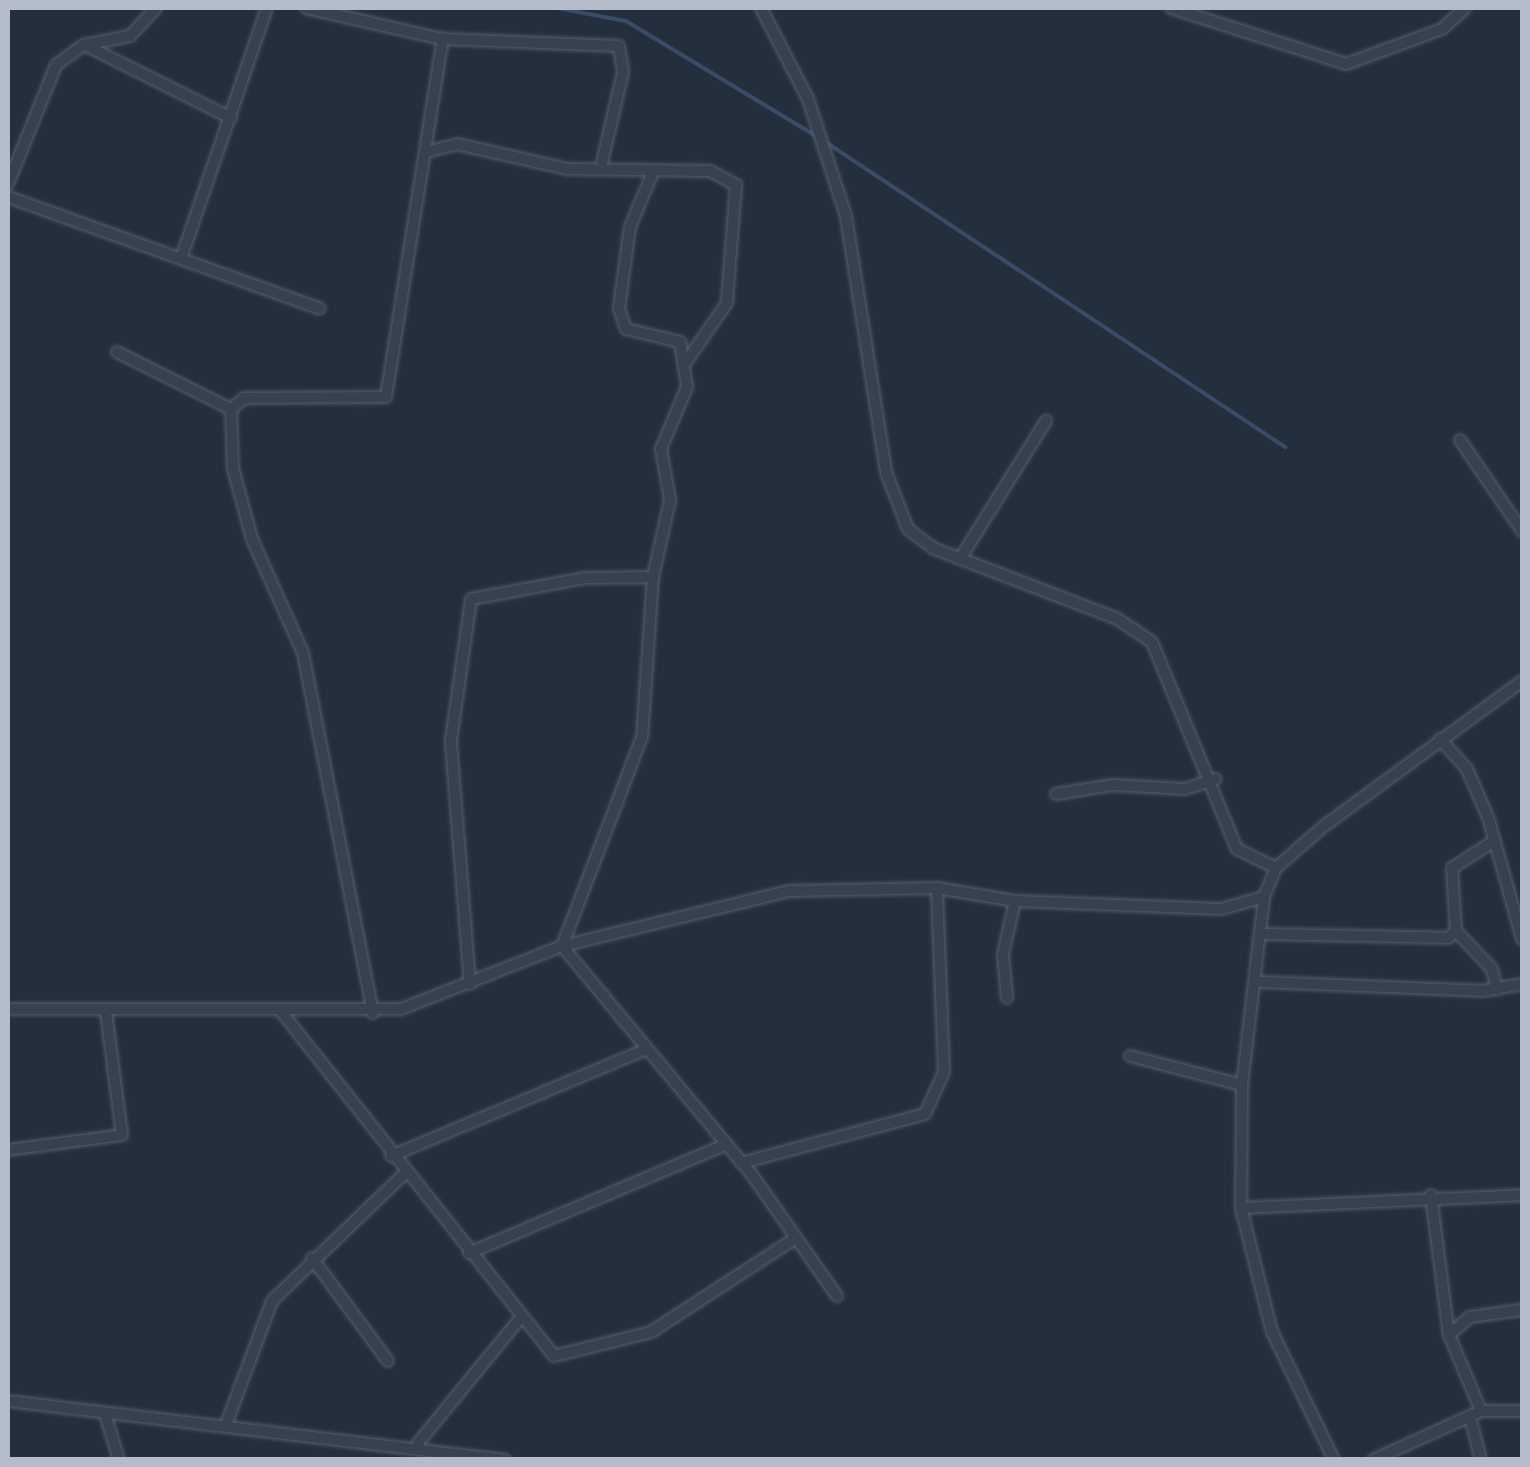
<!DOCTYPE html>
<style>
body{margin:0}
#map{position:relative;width:1530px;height:1467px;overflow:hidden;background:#242f3e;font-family:Raleway,sans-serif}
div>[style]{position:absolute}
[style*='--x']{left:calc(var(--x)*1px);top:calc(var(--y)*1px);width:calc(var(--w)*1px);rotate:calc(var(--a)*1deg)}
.stream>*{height:4px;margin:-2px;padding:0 2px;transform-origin:2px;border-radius:2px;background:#394c67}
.roads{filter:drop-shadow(0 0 2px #565f6c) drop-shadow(0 0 2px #565f6c)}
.street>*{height:10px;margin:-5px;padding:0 5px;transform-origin:5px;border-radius:5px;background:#38414e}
span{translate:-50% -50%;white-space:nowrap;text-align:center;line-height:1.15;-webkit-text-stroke:8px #1d2633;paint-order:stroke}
.frame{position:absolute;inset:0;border:10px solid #b4bcc9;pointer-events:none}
</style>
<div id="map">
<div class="stream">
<div style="--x:557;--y:8;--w:70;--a:10.7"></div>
<div style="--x:626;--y:21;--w:226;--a:31.2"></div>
<div style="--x:827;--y:143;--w:550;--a:33.57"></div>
</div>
<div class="roads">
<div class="street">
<div style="--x:306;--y:8;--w:140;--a:12.8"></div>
<div style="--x:443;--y:39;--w:176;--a:2.3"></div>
<div style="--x:619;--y:46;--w:26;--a:81"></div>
<div style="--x:623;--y:72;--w:93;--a:103"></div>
<div style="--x:761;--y:8;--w:102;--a:62.7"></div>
<div style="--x:808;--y:99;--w:123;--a:72"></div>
<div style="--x:846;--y:216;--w:259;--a:81.1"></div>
<div style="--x:886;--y:472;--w:61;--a:68.9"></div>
<div style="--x:908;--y:529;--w:34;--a:37"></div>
<div style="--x:935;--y:549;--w:194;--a:20.9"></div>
<div style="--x:1116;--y:618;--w:43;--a:33.7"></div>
<div style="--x:1152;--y:642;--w:224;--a:67.7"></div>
<div style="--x:1237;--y:849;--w:43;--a:26"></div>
<div style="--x:1171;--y:8;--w:184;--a:17.7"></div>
<div style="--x:1346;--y:64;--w:102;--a:-20"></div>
<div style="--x:1442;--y:29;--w:31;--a:-42"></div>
<div style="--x:85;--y:45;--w:163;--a:26.6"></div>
<div style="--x:426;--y:152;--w:32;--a:-14"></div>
<div style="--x:457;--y:144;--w:114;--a:12.7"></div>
<div style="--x:568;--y:169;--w:142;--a:0.8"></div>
<div style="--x:710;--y:171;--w:30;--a:28"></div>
<div style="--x:736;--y:185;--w:118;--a:94.4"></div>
<div style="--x:727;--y:303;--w:72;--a:124.8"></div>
<div style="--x:653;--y:172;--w:60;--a:112.7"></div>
<div style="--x:630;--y:227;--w:82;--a:97.7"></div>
<div style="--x:619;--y:308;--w:22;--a:72"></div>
<div style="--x:626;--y:329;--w:56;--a:13.5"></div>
<div style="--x:680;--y:342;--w:46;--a:81.2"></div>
<div style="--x:687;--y:387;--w:67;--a:112.8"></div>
<div style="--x:661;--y:449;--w:52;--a:80"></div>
<div style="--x:670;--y:500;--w:79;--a:102.4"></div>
<div style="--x:653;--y:577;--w:160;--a:93.9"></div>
<div style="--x:642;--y:737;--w:224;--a:110.9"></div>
<div style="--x:562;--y:946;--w:298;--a:50.3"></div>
<div style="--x:752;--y:1175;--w:148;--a:54.9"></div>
<div style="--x:8;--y:184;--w:128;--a:-68"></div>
<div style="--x:56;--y:65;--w:34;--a:-36"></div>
<div style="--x:84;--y:45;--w:47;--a:-11.1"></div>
<div style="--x:130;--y:36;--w:38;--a:-47"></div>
<div style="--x:8;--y:197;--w:331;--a:19.7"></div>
<div style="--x:182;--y:256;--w:262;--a:-71.1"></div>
<div style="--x:117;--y:352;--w:127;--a:26.6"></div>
<div style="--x:1460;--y:440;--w:110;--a:55.7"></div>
<div style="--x:960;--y:559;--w:163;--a:-58.1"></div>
<div style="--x:1440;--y:739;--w:40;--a:48"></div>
<div style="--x:1467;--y:769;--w:52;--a:66.4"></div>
<div style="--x:1488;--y:817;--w:127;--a:74.4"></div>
<div style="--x:1056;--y:794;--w:58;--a:-9"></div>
<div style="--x:1113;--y:785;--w:72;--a:3.2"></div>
<div style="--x:1185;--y:789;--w:32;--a:-18"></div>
<div style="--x:1456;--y:931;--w:52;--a:46.5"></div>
<div style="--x:1492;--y:969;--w:21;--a:76"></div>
<div style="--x:1264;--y:934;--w:184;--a:1.2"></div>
<div style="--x:1448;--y:938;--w:11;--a:-41"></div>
<div style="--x:1456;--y:931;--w:63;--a:-93.6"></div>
<div style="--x:1452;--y:868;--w:50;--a:-32.7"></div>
<div style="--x:1261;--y:982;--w:221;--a:2.3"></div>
<div style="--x:1482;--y:991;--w:41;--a:-9.9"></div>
<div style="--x:470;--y:984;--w:245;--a:-94.5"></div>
<div style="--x:451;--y:740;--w:142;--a:-81.9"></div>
<div style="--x:471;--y:599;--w:115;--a:-10.5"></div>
<div style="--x:584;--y:578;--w:69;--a:-0.8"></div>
<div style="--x:1007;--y:998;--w:44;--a:-95.2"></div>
<div style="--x:1003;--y:954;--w:54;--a:-77.2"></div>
<div style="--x:8;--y:1009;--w:393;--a:0"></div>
<div style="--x:401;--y:1009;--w:173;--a:-21.4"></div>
<div style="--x:562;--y:946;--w:234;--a:-13.6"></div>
<div style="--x:789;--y:891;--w:148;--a:-1.2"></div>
<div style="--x:937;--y:888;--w:79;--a:9.5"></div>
<div style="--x:1015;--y:901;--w:206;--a:2.2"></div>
<div style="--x:1221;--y:909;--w:45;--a:-15.6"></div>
<div style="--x:373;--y:1013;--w:367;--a:-101"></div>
<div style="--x:303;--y:653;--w:125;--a:-114.1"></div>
<div style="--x:252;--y:539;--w:73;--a:-105"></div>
<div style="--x:233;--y:468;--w:59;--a:-91.9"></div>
<div style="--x:231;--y:409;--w:17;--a:-40"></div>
<div style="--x:244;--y:398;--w:142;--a:-0.4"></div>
<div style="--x:386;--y:397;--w:363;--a:-81"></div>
<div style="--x:283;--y:1014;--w:436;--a:51.6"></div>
<div style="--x:554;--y:1356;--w:100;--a:-13.9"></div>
<div style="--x:651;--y:1332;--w:173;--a:-33"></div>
<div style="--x:1130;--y:1056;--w:116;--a:14.5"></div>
<div style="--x:8;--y:1150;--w:115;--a:-7.5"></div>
<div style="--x:122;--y:1135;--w:125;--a:-97.4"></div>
<div style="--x:391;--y:1156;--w:274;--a:-22.7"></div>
<div style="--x:741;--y:1163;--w:190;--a:-14.9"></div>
<div style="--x:925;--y:1114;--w:46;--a:-65.7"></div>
<div style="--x:944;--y:1072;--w:184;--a:-92.2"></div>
<div style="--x:1431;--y:1195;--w:141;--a:82.7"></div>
<div style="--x:1241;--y:1208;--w:281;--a:-2.6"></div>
<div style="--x:469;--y:1253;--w:278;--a:-22.9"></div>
<div style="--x:312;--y:1258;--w:128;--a:53.6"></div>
<div style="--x:8;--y:1401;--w:501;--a:6.76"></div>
<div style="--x:1481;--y:1411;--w:41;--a:0"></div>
<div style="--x:106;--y:1417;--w:45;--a:73.2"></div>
<div style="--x:1470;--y:1417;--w:44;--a:75.7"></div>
<div style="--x:227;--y:1422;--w:129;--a:-69.6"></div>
<div style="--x:272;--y:1301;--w:186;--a:-43.9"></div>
<div style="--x:418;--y:1443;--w:164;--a:-50.7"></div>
<div style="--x:1334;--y:1460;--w:142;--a:-115.8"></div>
<div style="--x:1272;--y:1332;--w:128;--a:-104"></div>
<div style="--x:1241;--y:1208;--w:123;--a:-89.5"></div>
<div style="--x:1242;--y:1085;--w:189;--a:-83.3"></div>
<div style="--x:1264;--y:897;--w:31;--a:-68"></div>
<div style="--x:1276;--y:868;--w:64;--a:-41.2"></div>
<div style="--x:1324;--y:826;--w:245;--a:-36.2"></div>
<div style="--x:1373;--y:1460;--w:119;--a:-24.4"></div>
<div style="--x:1481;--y:1411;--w:82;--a:-112.8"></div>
<div style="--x:1449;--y:1335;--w:28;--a:-41"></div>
<div style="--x:1470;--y:1317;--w:52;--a:-7.7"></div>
</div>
</div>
<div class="frame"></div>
</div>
